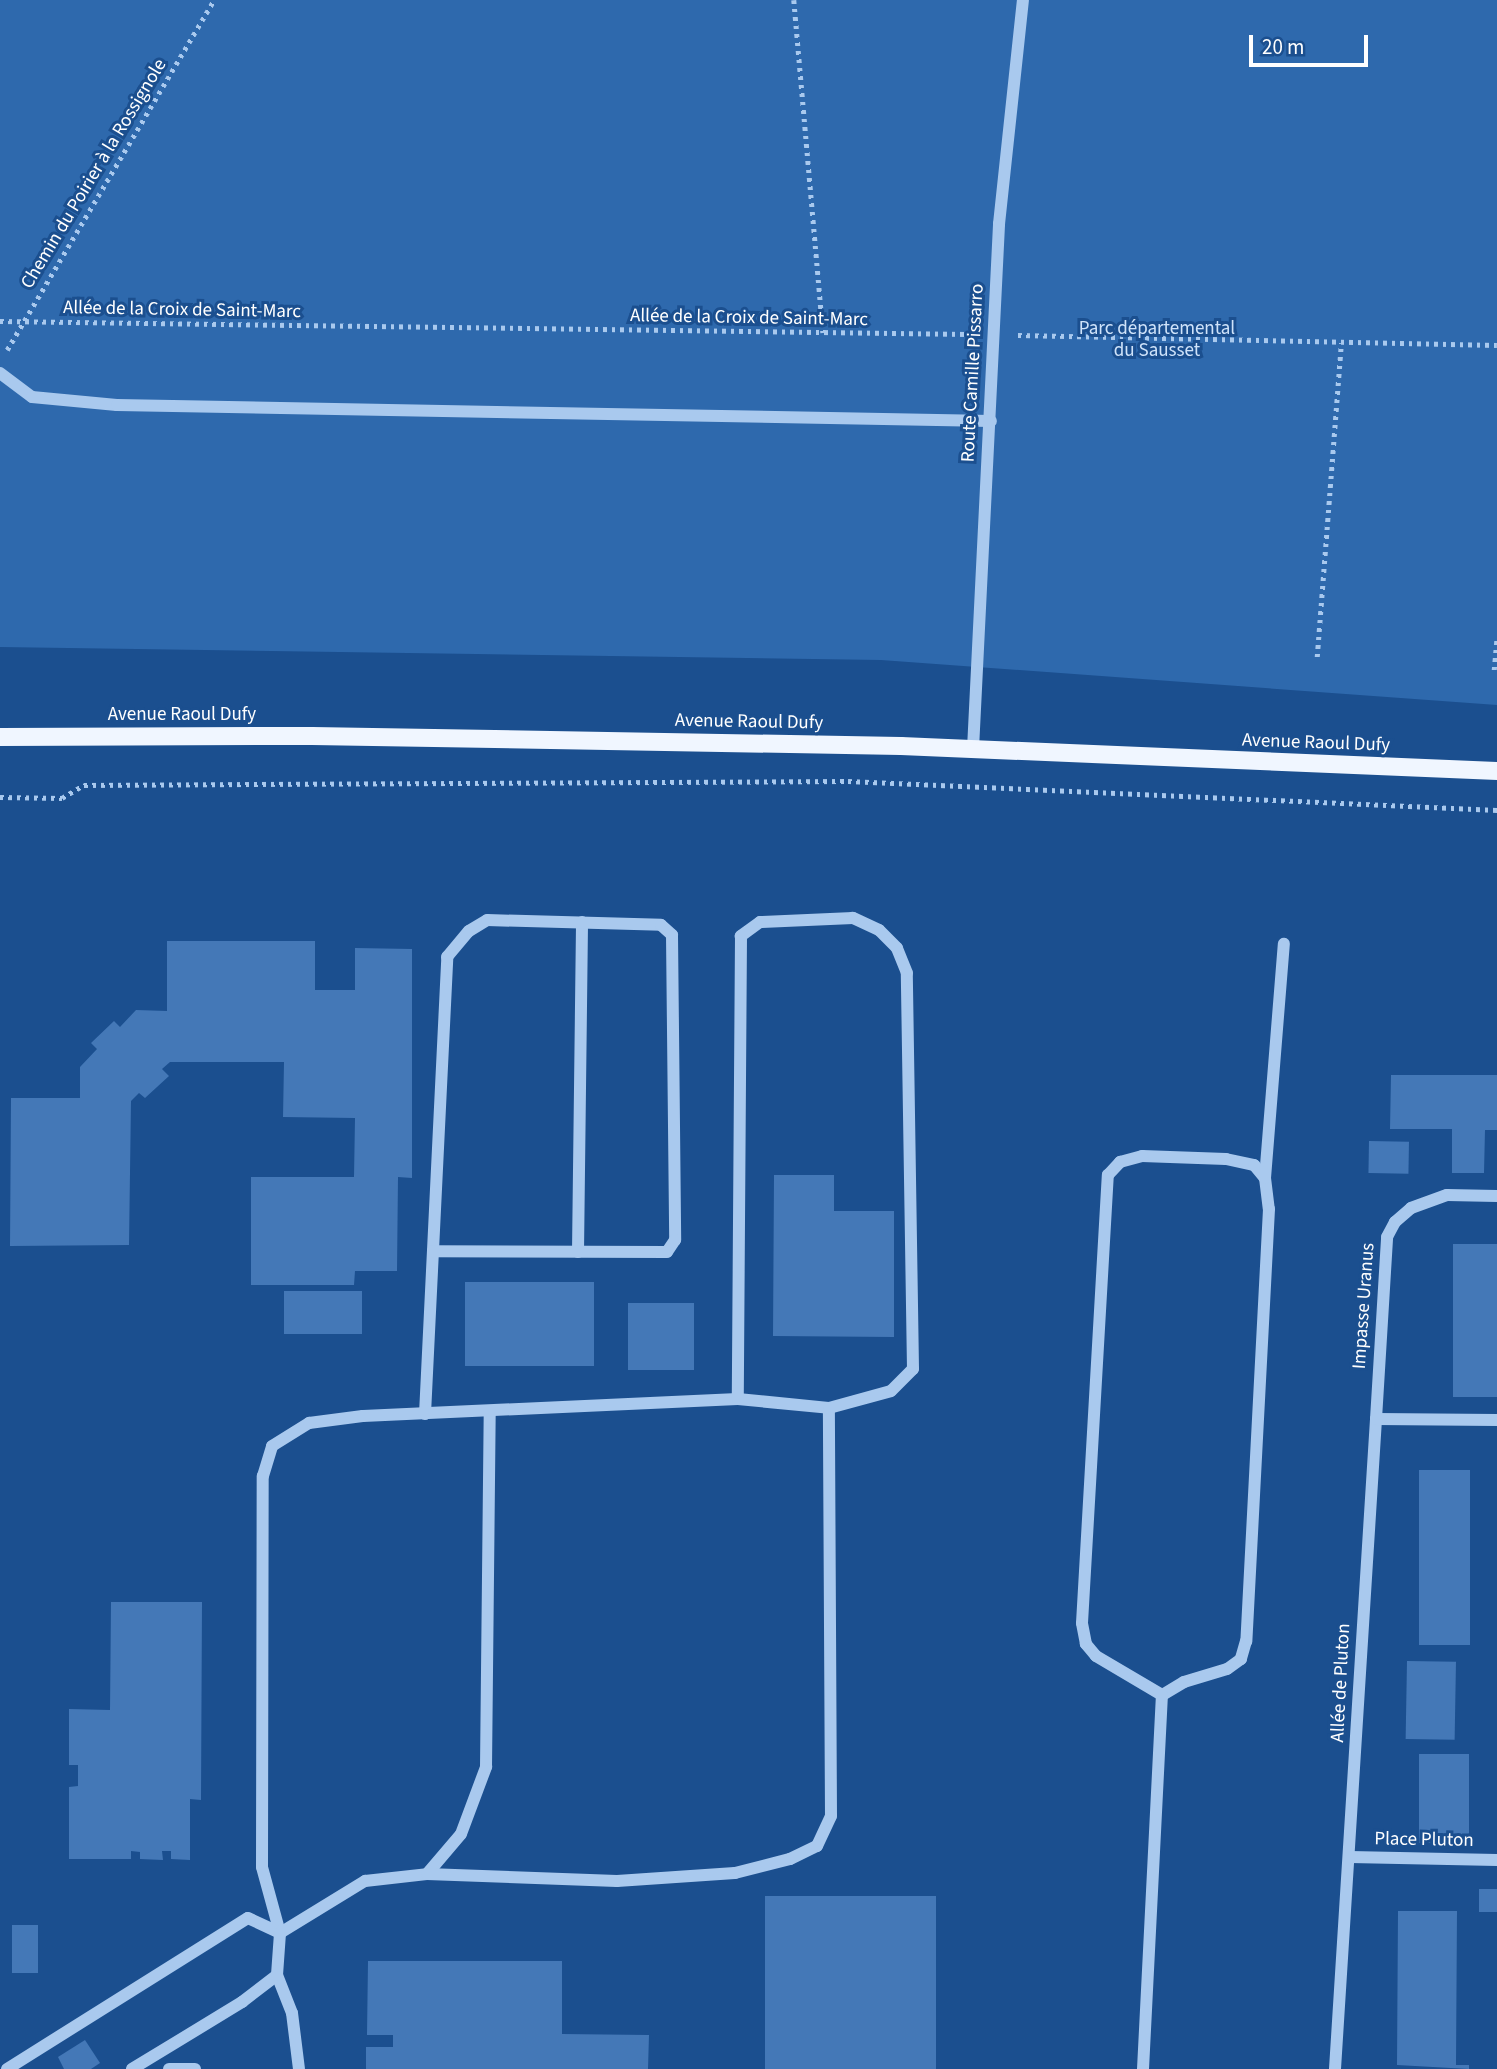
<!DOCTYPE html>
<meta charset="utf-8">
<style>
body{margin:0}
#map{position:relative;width:1497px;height:2069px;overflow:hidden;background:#1b4f8f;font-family:"Source Sans 3",sans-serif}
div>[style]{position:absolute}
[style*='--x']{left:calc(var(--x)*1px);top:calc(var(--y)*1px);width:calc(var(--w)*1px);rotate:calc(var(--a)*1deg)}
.green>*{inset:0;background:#2e69ad}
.building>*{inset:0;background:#4478b7;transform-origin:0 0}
.path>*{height:4.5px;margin-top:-2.25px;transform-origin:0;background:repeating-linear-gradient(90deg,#a9c9ee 0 3.5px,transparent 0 8.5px)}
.minor>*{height:12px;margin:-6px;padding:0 6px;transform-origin:6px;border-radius:6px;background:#a9c9ee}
.major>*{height:18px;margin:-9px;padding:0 9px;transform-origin:9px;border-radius:9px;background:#f0f6ff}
span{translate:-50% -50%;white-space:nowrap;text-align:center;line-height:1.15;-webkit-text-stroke:6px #1b4f8f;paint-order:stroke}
.street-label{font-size:19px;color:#fff}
.park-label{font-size:19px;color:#cfe3fa}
.scale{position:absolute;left:1249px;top:35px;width:119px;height:32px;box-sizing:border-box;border:4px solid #fff;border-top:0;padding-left:9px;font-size:21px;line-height:24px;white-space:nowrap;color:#fff;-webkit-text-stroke:5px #1b4f8f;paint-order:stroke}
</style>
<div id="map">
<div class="green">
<div style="clip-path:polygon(0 0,1497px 0,1497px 705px,881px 660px,0 647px)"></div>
</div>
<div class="building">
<div style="clip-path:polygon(167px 941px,315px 941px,315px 990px,355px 990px,355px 948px,412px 949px,412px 1178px,398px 1177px,397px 1271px,355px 1271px,354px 1285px,251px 1285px,251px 1177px,354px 1177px,355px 1118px,283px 1117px,284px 1062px,170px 1062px,162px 1069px,169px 1076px,145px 1098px,139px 1093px,131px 1101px,129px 1245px,10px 1246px,11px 1098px,80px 1098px,80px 1067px,97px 1049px,91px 1043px,114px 1021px,120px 1027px,136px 1010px,167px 1011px)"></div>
<div style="clip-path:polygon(1391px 1075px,1497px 1075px,1497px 1130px,1485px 1130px,1484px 1173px,1452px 1173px,1452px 1129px,1390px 1129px)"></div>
<div style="left:1369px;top:1141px;width:40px;height:32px;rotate:1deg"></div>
<div style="clip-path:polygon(774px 1175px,834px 1175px,834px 1211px,894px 1211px,894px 1337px,773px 1336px)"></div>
<div style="left:1453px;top:1244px;width:44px;height:153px"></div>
<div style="left:465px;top:1282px;width:129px;height:84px"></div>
<div style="left:284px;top:1291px;width:78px;height:43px"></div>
<div style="left:694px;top:1303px;width:67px;height:66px;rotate:90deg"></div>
<div style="left:1419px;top:1470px;width:51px;height:175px"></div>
<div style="clip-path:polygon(111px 1602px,202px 1602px,201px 1800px,190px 1799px,190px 1860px,171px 1859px,171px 1851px,162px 1851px,163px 1860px,140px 1859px,140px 1852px,131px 1851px,131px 1859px,69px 1859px,69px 1787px,78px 1786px,78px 1765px,69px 1765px,69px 1709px,110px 1710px)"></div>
<div style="left:1407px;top:1661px;width:49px;height:78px;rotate:1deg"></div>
<div style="left:1419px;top:1754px;width:50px;height:89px"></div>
<div style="left:1479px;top:1889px;width:18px;height:23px"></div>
<div style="left:765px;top:1896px;width:171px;height:173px"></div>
<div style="clip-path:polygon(1398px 1911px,1457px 1911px,1456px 2065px,1469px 2065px,1469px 2069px,1397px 2065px)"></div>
<div style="left:12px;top:1925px;width:26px;height:48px"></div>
<div style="clip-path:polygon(368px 1961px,562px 1961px,562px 2034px,649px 2035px,648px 2069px,366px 2069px,366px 2047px,393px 2047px,393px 2035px,367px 2035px)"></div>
<div style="clip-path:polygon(85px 2040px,100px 2063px,91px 2069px,64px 2069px,58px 2057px)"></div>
</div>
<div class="path">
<div style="--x:794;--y:0;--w:334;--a:85"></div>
<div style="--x:0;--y:321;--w:968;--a:0.77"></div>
<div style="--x:1018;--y:335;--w:479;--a:1.2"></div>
<div style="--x:7;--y:350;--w:407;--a:-59.4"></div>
<div style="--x:1317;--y:657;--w:315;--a:-85.6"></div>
<div style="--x:1494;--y:670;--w:32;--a:-85"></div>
<div style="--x:0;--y:797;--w:62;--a:0.9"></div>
<div style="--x:62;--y:798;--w:26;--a:-31"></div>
<div style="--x:84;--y:785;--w:764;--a:-0.3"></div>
<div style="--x:848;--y:781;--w:650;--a:2.56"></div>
</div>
<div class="minor">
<div style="--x:0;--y:373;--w:40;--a:37"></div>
<div style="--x:32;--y:397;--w:85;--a:5.4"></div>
<div style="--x:117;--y:405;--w:874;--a:1.05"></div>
<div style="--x:973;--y:749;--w:526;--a:-87.16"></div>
<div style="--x:999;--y:224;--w:225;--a:-83.9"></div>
<div style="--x:1142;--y:1156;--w:84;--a:2"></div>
<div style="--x:1226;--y:1159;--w:29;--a:12"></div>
<div style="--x:1254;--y:1165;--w:17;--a:50"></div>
<div style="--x:1265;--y:1178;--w:31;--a:83"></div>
<div style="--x:1269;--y:1209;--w:433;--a:93"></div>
<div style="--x:1246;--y:1641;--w:19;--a:106"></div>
<div style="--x:1241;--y:1659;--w:17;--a:144"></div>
<div style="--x:1227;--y:1669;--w:45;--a:163.2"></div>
<div style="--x:1184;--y:1682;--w:26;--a:149"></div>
<div style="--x:1162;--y:1695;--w:77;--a:-149.4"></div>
<div style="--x:1096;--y:1656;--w:16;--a:-130"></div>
<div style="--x:1086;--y:1644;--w:21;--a:-101"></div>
<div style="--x:1082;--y:1623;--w:449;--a:-86.7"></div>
<div style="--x:1108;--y:1175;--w:18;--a:-47"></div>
<div style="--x:1120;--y:1162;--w:23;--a:-15"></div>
<div style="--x:1265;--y:1178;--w:235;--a:-85.4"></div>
<div style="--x:578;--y:1252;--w:330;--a:-89.3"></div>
<div style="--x:425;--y:1414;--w:458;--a:-87.2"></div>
<div style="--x:447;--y:957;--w:34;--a:-50"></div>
<div style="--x:469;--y:931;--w:21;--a:-31"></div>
<div style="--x:487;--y:920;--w:174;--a:1.6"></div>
<div style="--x:661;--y:925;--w:15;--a:42"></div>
<div style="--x:672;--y:935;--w:305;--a:89.4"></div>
<div style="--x:675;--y:1240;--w:14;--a:124"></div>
<div style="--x:667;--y:1252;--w:234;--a:-179.8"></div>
<div style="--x:1376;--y:1419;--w:182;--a:-86.5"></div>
<div style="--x:1387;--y:1237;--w:17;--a:-62"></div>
<div style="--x:1395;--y:1222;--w:21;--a:-41"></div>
<div style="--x:1411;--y:1208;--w:38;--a:-20"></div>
<div style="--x:1447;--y:1195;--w:50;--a:1.1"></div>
<div style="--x:1350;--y:1857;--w:147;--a:1.2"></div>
<div style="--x:427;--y:1874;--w:52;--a:-49.6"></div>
<div style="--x:461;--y:1834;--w:72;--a:-69.5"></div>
<div style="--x:486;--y:1767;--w:354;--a:-89.4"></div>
<div style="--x:280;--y:1933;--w:68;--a:-105.3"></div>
<div style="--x:262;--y:1867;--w:391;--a:-89.9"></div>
<div style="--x:263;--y:1476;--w:31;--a:-73"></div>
<div style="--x:272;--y:1446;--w:44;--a:-31.9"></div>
<div style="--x:309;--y:1423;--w:54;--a:-7.4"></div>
<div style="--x:363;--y:1416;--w:375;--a:-2.6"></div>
<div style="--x:738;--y:1399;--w:91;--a:5.6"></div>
<div style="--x:277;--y:1975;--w:41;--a:68.5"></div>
<div style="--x:292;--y:2013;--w:56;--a:82.9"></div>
<div style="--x:7;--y:2069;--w:284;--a:-32.1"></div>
<div style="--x:248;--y:1918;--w:35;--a:25"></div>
<div style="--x:132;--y:2069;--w:129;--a:-31.3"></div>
<div style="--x:242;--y:2002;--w:44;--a:-37.6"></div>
<div style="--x:277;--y:1975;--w:42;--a:-85.9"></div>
<div style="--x:280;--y:1933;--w:100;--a:-31.5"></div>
<div style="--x:365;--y:1881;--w:62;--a:-6.4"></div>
<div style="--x:427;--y:1874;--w:190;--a:2.1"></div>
<div style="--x:617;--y:1881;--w:118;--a:-3.9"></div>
<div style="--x:735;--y:1873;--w:57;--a:-14.3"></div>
<div style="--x:790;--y:1859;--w:30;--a:-26"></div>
<div style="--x:817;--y:1846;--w:33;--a:-65"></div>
<div style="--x:831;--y:1816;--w:408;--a:-90.3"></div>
<div style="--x:829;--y:1408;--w:64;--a:-15.3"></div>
<div style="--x:891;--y:1391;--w:31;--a:-45"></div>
<div style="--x:913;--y:1369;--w:396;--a:-90.9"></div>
<div style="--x:907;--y:973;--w:27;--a:-112"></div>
<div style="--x:897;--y:948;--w:25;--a:-135"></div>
<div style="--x:879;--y:930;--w:29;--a:-155"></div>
<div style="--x:853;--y:918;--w:93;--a:177.5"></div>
<div style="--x:760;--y:922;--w:24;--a:144"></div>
<div style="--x:741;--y:936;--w:463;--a:90.4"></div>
<div style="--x:169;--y:2069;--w:26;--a:0"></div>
<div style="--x:1143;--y:2069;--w:374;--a:-87.1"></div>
<div style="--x:1335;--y:2069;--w:651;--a:-86.39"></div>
<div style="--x:1376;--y:1419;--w:121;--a:0.5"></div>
</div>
<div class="major">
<div style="--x:0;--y:737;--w:312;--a:-0.2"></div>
<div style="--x:312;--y:736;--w:589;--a:0.97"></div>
<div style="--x:901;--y:746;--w:597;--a:2.4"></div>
</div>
<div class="street-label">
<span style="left:94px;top:174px;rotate:-59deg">Chemin du Poirier à la Rossignole</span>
<span style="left:182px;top:310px;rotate:1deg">Allée de la Croix de Saint-Marc</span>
<span style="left:749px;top:318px;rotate:1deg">Allée de la Croix de Saint-Marc</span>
<span style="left:973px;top:373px;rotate:-87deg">Route Camille Pissarro</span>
<span style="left:182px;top:715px">Avenue Raoul Dufy</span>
<span style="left:749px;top:722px;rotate:1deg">Avenue Raoul Dufy</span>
<span style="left:1316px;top:743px;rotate:2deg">Avenue Raoul Dufy</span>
<span style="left:1364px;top:1306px;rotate:-86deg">Impasse Uranus</span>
<span style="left:1341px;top:1683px;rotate:-87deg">Allée de Pluton</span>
<span style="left:1424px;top:1840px;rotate:1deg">Place Pluton</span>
</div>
<div class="park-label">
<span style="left:1157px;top:340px">Parc départemental<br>du Sausset</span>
</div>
<div class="scale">20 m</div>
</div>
